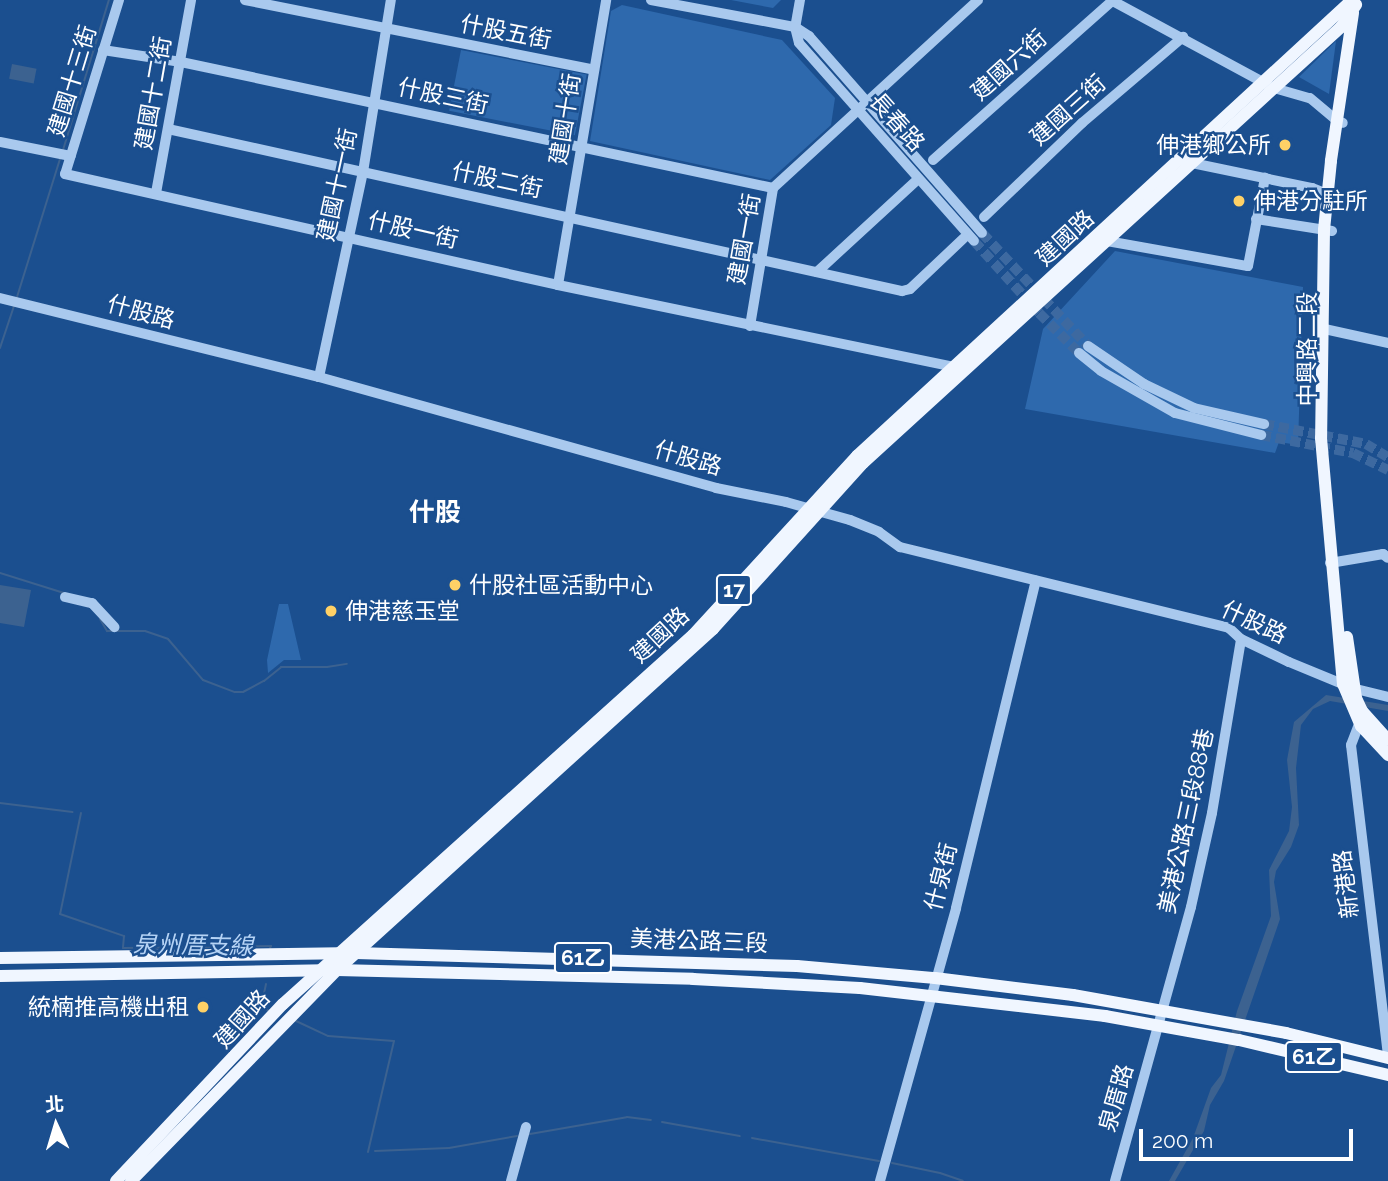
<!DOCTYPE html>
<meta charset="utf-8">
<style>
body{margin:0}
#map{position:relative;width:1388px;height:1181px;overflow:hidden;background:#1b4f8f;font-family:Raleway,"Noto Sans TC",sans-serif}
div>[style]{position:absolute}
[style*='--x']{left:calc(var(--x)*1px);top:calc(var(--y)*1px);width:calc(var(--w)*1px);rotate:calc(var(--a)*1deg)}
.green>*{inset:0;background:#2e69ad;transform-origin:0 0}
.water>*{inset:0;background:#3c6290;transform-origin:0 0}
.stream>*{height:2px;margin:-1px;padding:0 1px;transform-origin:1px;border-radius:1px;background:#3c6290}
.minor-tunnel>*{height:10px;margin-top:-5px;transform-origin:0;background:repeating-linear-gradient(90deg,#3d69a0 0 10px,transparent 0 15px)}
.minor>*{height:10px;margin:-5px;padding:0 5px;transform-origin:5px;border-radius:5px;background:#a9c9ee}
.major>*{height:12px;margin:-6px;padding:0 6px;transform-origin:6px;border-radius:6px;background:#f0f6ff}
.dots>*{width:19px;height:19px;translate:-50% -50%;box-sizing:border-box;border:4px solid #1b4f8f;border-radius:50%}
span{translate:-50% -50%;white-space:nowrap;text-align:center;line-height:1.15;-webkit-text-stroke:5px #1b4f8f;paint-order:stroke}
.shield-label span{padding:2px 5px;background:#1b4f8f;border:2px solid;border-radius:5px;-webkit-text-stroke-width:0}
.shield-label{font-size:21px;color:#fff;font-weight:700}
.street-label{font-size:23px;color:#fff}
.poi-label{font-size:23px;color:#fff}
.right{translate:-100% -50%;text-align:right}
.left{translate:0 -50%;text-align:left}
.water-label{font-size:24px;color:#b5d3f5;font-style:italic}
.quarter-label{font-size:26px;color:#fff;font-weight:700}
.north{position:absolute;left:21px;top:1090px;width:70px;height:70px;-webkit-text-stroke:5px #1b4f8f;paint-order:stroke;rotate:356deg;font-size:19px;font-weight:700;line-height:28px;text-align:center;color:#fff}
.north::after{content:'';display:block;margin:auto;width:24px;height:32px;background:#fff;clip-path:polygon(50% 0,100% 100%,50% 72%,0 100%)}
.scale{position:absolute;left:1139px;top:1129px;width:214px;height:32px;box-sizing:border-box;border:4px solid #fff;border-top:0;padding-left:9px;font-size:21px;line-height:24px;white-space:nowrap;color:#fff;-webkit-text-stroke:5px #1b4f8f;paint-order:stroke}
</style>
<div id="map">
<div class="green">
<div style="clip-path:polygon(731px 0,781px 0,773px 8px)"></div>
<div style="clip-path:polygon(622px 5px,782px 40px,835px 98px,831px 125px,770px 180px,590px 141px,611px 11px)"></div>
<div style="clip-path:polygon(1336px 41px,1329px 94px,1299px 77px)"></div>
<div style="left:461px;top:50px;width:128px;height:62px;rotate:11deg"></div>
<div style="clip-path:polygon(1115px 251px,1303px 287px,1298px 445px,1279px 442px,1275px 453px,1025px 409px,1043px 329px)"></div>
<div style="clip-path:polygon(279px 604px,288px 604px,301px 660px,284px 660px,268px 673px,267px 660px)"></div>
</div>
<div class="water">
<div style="left:12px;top:64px;width:25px;height:15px;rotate:11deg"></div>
<div style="clip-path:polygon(0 585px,31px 590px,24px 627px,0 623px)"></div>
<div style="clip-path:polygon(1326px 695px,1388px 705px,1388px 711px,1330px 701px,1313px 709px,1301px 725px,1296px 768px,1299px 825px,1291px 847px,1276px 871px,1274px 882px,1280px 919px,1224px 1081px,1210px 1105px,1204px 1131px,1175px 1181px,1169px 1181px,1193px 1138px,1211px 1088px,1221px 1075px,1237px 1011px,1271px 916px,1269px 870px,1289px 831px,1292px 807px,1287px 760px,1294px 722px)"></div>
</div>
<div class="stream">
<div style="--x:63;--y:150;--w:157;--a:-73"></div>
<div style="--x:17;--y:297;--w:145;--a:-72.7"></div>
<div style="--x:0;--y:348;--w:44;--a:-71.6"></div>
<div style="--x:0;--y:573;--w:67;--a:17.4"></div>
<div style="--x:100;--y:619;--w:14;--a:60"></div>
<div style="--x:107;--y:631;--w:5;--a:0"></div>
<div style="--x:117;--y:631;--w:28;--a:0"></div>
<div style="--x:145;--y:631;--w:24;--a:19"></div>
<div style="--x:168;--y:639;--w:54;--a:49.5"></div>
<div style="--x:203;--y:680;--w:34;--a:21"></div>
<div style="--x:235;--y:692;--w:8;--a:0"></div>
<div style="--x:243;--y:692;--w:24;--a:-28"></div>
<div style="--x:264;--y:681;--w:22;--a:-39"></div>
<div style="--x:281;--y:667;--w:46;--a:0"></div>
<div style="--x:327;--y:667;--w:20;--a:-9"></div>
<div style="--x:0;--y:803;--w:73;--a:7.1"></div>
<div style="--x:81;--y:813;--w:103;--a:101.7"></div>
<div style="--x:60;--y:914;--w:68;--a:19"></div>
<div style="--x:124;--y:936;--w:12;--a:95"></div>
<div style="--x:123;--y:948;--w:148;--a:-0.8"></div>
<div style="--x:271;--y:946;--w:2;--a:117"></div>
<div style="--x:266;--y:984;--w:24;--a:102"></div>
<div style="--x:261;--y:1007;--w:10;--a:24"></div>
<div style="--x:296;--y:1021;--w:35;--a:25"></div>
<div style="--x:328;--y:1036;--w:66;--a:4.3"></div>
<div style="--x:394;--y:1041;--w:114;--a:103.2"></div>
<div style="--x:662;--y:1122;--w:79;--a:10.2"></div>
<div style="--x:530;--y:1134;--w:98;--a:-9.9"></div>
<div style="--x:627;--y:1117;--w:24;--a:7"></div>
<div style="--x:752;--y:1138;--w:129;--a:10.3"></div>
<div style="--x:375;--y:1151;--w:74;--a:-2.3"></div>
<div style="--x:449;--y:1148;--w:69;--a:-10"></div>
<div style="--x:892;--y:1163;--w:49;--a:11.8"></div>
<div style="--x:940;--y:1173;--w:24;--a:19"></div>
</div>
<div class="minor-tunnel">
<div style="--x:982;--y:233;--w:155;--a:46.8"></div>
<div style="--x:974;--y:241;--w:97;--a:47.9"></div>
<div style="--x:1039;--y:313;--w:57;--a:45"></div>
<div style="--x:1264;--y:424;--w:104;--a:11.1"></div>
<div style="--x:1366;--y:444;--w:26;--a:31"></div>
<div style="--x:1261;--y:435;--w:94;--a:11.1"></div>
<div style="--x:1353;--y:453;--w:39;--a:26"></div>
</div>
<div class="minor">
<div style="--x:119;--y:0;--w:182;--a:107.2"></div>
<div style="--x:65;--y:174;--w:505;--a:12.69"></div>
<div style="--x:558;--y:285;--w:403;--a:11.7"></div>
<div style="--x:245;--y:0;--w:356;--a:11.3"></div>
<div style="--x:651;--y:0;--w:147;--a:10.6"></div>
<div style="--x:795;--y:27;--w:17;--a:33"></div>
<div style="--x:809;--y:36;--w:262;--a:48.7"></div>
<div style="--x:800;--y:0;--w:27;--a:100"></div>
<div style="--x:795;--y:27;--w:16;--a:76"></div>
<div style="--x:799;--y:43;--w:264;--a:48.5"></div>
<div style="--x:1111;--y:0;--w:185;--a:28.4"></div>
<div style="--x:1274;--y:88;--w:37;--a:16"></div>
<div style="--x:1310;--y:98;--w:35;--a:40"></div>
<div style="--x:1337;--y:121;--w:6;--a:18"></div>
<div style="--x:103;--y:50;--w:79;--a:8.7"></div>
<div style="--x:181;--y:62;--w:605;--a:12.02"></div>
<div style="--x:168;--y:129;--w:752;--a:12.45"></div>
<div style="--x:902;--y:291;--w:8;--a:-14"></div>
<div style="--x:910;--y:289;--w:74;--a:-43.4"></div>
<div style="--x:0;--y:142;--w:72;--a:11.2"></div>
<div style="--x:933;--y:160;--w:239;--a:-41.6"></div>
<div style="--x:1192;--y:163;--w:123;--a:11.8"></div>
<div style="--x:1312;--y:188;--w:24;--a:22"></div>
<div style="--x:156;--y:193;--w:196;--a:-79.7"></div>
<div style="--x:984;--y:217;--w:136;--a:-43.8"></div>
<div style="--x:1082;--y:123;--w:133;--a:-40.4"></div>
<div style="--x:1256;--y:219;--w:77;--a:9"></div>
<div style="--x:1107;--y:241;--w:143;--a:10.1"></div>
<div style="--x:1248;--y:266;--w:90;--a:-79.1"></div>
<div style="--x:817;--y:272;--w:133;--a:-42.6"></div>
<div style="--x:558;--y:285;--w:289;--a:-80.4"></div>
<div style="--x:0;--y:298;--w:329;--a:13.9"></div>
<div style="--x:319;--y:377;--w:412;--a:15.6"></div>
<div style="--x:716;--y:488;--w:71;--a:11.3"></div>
<div style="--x:786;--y:502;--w:66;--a:15.7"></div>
<div style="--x:850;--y:520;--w:31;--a:22"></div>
<div style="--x:879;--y:532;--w:26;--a:36"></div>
<div style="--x:900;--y:547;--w:339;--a:13.8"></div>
<div style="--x:1229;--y:628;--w:16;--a:43"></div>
<div style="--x:1241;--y:639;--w:53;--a:25.6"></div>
<div style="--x:1289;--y:662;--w:68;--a:22.4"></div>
<div style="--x:1352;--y:688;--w:37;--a:14"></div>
<div style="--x:750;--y:326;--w:140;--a:-80.5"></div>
<div style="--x:773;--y:188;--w:278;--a:-42.5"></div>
<div style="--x:1320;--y:328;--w:70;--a:12.4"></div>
<div style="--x:1088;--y:346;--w:68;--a:34.2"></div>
<div style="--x:1144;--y:384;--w:55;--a:25.6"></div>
<div style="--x:1194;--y:408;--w:72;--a:12.9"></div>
<div style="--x:1079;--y:353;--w:28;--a:39"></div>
<div style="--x:1101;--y:371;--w:85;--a:29.6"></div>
<div style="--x:1175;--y:413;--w:89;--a:14.3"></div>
<div style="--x:319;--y:377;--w:210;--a:-77.9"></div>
<div style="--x:363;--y:172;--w:174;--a:-80.8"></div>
<div style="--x:1330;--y:563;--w:54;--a:-9.6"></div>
<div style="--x:1383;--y:554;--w:6;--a:39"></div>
<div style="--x:65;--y:597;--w:28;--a:13"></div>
<div style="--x:92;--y:603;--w:33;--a:47"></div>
<div style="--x:1361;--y:719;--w:28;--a:111"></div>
<div style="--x:1351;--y:745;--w:311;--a:83.2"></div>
<div style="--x:511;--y:1181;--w:56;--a:-74.5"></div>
<div style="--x:880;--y:1181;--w:283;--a:-74.4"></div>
<div style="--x:956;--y:908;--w:337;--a:-76.3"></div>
<div style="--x:1115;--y:1181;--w:284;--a:-74.5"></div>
<div style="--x:1191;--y:907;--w:96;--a:-77.4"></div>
<div style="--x:1212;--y:813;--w:176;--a:-80.5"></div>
</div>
<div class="major">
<div style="--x:1353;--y:13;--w:150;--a:98.5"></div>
<div style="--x:1331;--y:161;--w:69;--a:95.8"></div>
<div style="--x:1324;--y:230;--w:208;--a:90.8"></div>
<div style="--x:1321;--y:438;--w:247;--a:84.9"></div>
<div style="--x:1343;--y:684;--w:46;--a:66.8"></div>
<div style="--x:1361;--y:726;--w:40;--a:47"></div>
<div style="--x:1347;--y:637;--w:62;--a:81.6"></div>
<div style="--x:1356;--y:698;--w:14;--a:65"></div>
<div style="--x:1362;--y:711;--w:39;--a:48"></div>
<div style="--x:0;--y:958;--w:356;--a:-0.8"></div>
<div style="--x:356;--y:953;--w:441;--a:1.7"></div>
<div style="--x:797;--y:966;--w:139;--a:5"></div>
<div style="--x:935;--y:978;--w:139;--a:7"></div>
<div style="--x:1073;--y:995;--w:216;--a:10.1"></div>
<div style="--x:1286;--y:1033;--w:105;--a:13.8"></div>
<div style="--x:0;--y:976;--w:337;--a:-1"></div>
<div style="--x:337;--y:970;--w:356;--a:1.4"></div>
<div style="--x:693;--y:979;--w:167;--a:3.1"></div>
<div style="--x:860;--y:988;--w:247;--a:6.5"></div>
<div style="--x:1105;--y:1016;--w:136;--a:10.2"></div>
<div style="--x:1239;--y:1040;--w:153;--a:13.2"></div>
<div style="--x:116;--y:1181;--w:243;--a:-46.7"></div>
<div style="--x:283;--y:1004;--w:552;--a:-41.99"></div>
<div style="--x:693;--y:635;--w:243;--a:-47.5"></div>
<div style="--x:857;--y:456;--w:673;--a:-42.65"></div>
<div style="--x:131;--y:1181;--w:295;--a:-45.7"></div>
<div style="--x:337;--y:970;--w:508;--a:-42.21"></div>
<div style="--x:713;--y:629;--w:224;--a:-47.9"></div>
<div style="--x:863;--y:463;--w:647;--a:-42.37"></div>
<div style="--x:1341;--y:27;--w:27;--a:-56"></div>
</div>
<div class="dots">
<div style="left:1285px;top:145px;background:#ffd166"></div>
<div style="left:1239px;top:201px;background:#ffd166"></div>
<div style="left:455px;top:585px;background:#ffd166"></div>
<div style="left:331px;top:611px;background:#ffd166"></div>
<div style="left:203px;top:1007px;background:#ffd166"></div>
</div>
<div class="shield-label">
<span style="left:734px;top:590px">17</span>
<span style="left:583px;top:958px">61乙</span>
<span style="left:1314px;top:1057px">61乙</span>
</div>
<div class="street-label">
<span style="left:506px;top:32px;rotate:11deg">什股五街</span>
<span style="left:1009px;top:65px;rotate:-42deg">建國六街</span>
<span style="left:72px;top:81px;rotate:-73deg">建國十三街</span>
<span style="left:153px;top:93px;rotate:-80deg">建國十二街</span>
<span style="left:443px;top:96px;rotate:12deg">什股三街</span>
<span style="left:1068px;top:110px;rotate:-42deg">建國三街</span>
<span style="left:565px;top:119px;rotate:-81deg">建國十街</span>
<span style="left:897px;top:122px;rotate:48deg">長春路</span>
<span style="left:497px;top:180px;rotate:12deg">什股二街</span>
<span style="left:337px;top:185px;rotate:-78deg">建國十一街</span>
<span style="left:413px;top:230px;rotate:13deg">什股一街</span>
<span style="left:1065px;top:238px;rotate:-43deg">建國路</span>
<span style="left:744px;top:239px;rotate:-80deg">建國一街</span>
<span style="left:141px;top:312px;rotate:15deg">什股路</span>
<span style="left:1307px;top:349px;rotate:-90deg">中興路二段</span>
<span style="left:688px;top:458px;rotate:16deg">什股路</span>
<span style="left:1254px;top:622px;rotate:25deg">什股路</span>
<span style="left:660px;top:635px;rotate:-43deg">建國路</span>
<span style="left:1186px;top:821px;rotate:-78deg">美港公路三段88巷</span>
<span style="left:941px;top:877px;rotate:-76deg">什泉街</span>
<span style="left:1346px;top:884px;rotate:-97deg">新港路</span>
<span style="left:699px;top:941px;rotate:2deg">美港公路三段</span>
<span style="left:242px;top:1019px;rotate:-48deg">建國路</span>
<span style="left:1116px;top:1098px;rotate:-74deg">泉厝路</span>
</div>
<div class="poi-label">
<span class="right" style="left:1271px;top:145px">伸港鄉公所</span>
<span class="left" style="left:1253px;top:201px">伸港分駐所</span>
<span class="left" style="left:469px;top:585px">什股社區活動中心</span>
<span class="left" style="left:345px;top:611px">伸港慈玉堂</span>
<span class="right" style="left:189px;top:1007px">統楠推高機出租</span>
</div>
<div class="water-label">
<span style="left:193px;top:945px;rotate:1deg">泉州厝支線</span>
</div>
<div class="quarter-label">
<span style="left:435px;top:513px">什股</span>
</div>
<div class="north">北</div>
<div class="scale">200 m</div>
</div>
